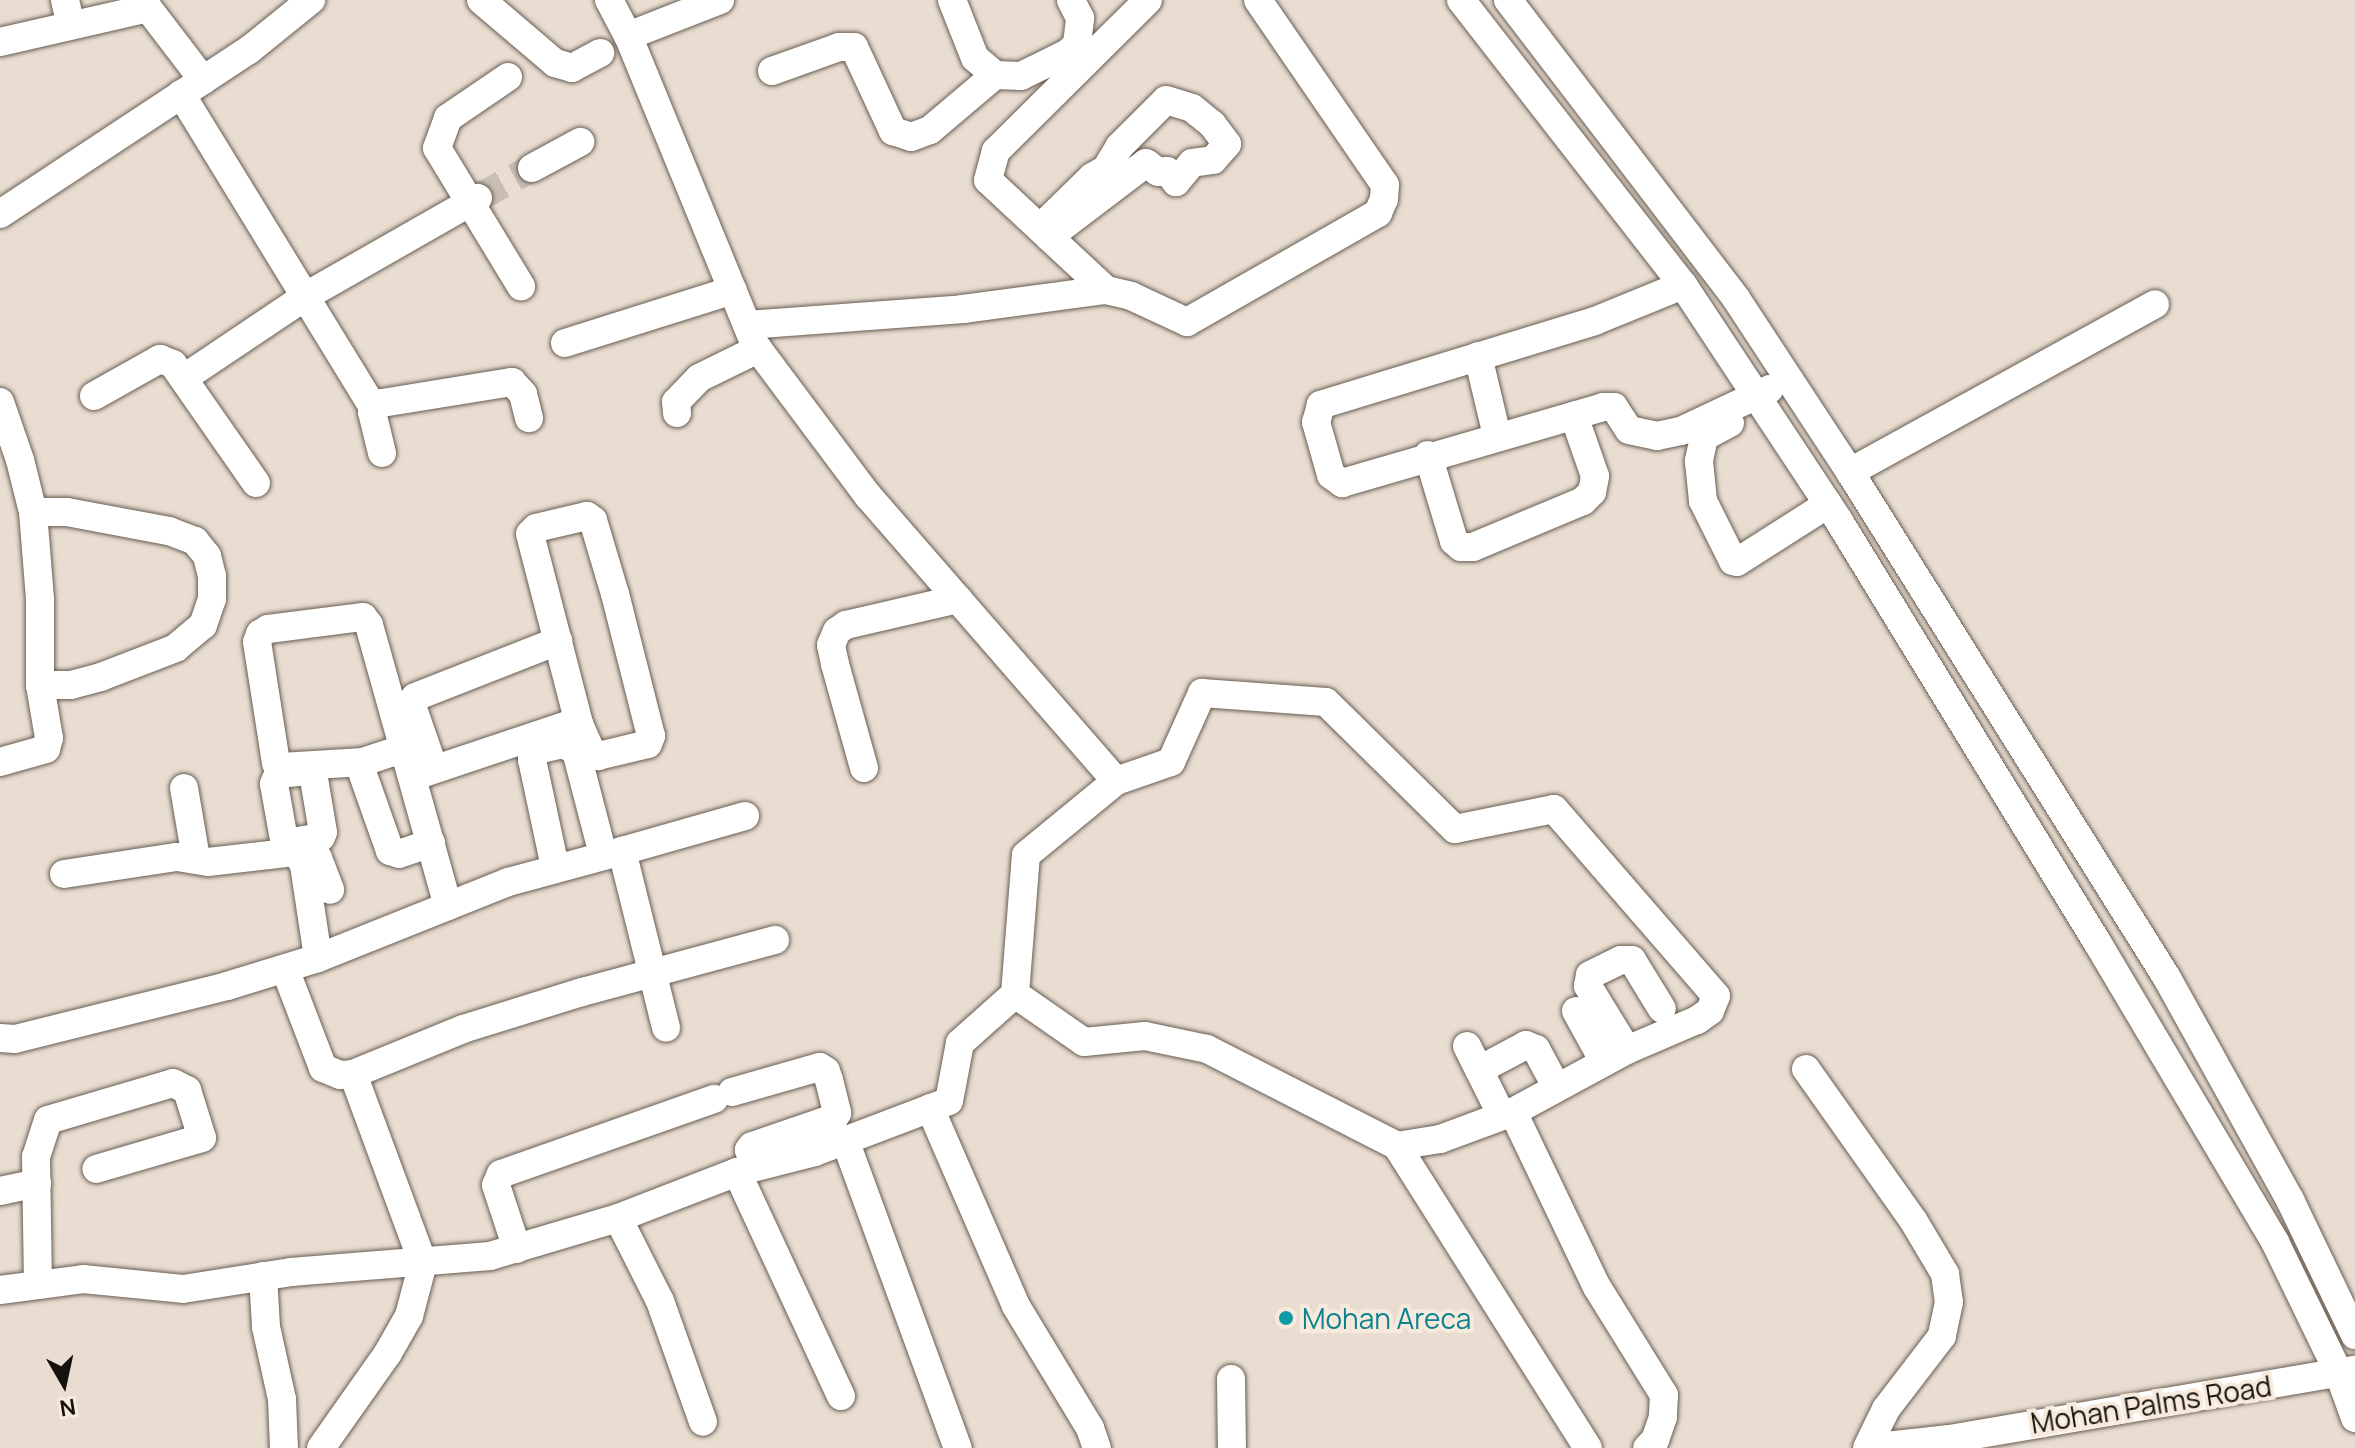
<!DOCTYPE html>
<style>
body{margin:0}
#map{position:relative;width:2355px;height:1448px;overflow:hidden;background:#e9dcd0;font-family:Manrope,sans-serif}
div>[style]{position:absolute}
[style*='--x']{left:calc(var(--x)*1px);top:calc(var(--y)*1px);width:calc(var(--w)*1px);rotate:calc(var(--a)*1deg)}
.minor-tunnel>*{height:28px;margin-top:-14px;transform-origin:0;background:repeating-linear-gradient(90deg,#c9beb3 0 28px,transparent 0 42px)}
.roads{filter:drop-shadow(0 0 2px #685d52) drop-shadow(0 0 2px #685d52)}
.minor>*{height:28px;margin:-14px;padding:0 14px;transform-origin:14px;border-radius:14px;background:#fff}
.dots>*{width:22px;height:22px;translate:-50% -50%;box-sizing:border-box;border:4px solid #f7eadd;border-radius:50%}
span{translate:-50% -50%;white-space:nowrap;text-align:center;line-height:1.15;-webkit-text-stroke:8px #f7eadd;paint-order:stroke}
.culture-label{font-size:28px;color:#0d838f}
.left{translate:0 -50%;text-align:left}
.street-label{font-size:28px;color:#15110d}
.north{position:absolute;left:24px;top:1344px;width:80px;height:80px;-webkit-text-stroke:6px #f7eadd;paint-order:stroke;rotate:171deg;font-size:22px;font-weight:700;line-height:32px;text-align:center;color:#15110d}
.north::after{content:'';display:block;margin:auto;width:28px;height:36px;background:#15110d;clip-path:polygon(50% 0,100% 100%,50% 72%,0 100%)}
</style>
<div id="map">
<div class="minor-tunnel">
<div style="--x:478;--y:198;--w:62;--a:-29.1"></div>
</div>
<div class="roads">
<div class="minor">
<div style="--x:65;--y:0;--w:26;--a:77"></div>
<div style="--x:481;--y:0;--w:97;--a:40.4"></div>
<div style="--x:555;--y:63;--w:18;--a:16"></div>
<div style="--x:572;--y:68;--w:32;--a:-28"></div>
<div style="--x:952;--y:0;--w:62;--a:68.4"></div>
<div style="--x:975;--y:58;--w:26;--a:40"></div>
<div style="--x:995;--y:75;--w:26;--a:2"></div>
<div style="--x:1021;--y:76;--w:52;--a:-26.1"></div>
<div style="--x:1068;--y:53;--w:13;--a:-45"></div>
<div style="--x:1077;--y:44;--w:26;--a:-83"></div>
<div style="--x:1080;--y:18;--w:20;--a:-117"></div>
<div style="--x:1461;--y:0;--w:361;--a:52.1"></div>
<div style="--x:1683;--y:285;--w:283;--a:56.5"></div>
<div style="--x:1839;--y:521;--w:494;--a:58.5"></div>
<div style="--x:2097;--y:942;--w:349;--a:59.3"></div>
<div style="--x:2275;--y:1242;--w:147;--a:64.1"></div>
<div style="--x:2339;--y:1374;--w:47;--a:70"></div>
<div style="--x:1508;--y:0;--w:377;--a:52.6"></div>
<div style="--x:1737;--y:300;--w:206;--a:56.7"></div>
<div style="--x:1850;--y:472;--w:597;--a:57.93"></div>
<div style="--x:2167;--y:978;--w:254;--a:61"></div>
<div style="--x:2290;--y:1200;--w:150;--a:64.3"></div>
<div style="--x:628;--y:36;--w:99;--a:-21.4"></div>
<div style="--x:0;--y:42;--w:152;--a:-12.9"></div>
<div style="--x:148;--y:8;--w:91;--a:52.6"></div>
<div style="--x:772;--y:71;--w:71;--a:-19.7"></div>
<div style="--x:839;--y:47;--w:15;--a:0"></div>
<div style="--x:854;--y:47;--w:93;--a:65.1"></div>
<div style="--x:893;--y:131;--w:19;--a:18"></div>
<div style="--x:911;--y:137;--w:20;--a:-20"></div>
<div style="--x:930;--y:130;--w:85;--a:-40.2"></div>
<div style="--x:508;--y:77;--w:73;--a:145.7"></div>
<div style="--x:448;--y:118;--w:32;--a:110"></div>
<div style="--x:437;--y:148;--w:162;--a:58.7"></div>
<div style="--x:181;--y:94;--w:367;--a:58.5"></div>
<div style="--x:532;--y:168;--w:55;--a:-28.4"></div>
<div style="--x:0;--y:214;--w:298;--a:-33.4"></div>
<div style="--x:249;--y:50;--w:80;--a:-38.9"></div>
<div style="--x:1040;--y:228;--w:73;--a:-44.4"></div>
<div style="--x:1092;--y:177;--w:16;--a:-30"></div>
<div style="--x:1106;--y:169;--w:26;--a:-59"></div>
<div style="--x:1119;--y:147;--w:66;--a:-45"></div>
<div style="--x:1166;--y:100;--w:27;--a:17"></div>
<div style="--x:1192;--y:108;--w:26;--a:39"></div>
<div style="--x:1212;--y:124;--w:25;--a:53"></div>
<div style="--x:1227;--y:144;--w:21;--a:131"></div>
<div style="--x:1213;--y:160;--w:21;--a:172"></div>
<div style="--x:1192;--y:163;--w:25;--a:130"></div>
<div style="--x:1176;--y:182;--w:14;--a:-129"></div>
<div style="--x:1167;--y:171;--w:9;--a:174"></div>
<div style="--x:1158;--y:172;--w:15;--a:-143"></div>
<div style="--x:1146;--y:163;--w:122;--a:142.7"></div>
<div style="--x:1683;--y:285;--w:95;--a:157.8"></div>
<div style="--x:1595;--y:321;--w:287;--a:163"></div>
<div style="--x:1321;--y:405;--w:18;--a:106"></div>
<div style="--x:1316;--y:422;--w:55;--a:74.2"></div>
<div style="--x:1331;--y:475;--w:14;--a:36"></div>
<div style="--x:1342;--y:483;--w:272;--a:-16.2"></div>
<div style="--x:1603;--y:407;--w:11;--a:0"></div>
<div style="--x:1614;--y:407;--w:27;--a:57"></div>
<div style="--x:1629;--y:430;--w:29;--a:12"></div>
<div style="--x:1657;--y:436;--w:25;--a:-12"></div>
<div style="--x:1681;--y:431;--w:98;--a:-25.3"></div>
<div style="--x:1106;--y:290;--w:161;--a:-137"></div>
<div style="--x:988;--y:180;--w:30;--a:-75"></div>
<div style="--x:996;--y:151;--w:214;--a:-44.8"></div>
<div style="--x:747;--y:325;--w:217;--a:-4.2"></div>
<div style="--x:963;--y:309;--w:144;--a:-7.6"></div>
<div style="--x:1106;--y:290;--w:26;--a:13"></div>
<div style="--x:1131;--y:296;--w:62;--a:24.9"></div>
<div style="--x:1187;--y:322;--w:220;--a:-29.7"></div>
<div style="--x:1378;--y:213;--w:15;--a:-67"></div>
<div style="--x:1384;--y:199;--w:14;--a:-86"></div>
<div style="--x:1385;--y:185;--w:224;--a:-124.5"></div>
<div style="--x:565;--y:343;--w:176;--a:-17.5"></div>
<div style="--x:1478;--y:356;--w:82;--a:76.6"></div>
<div style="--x:184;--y:378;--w:147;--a:-33.9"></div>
<div style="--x:306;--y:296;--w:198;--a:-29.7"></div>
<div style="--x:94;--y:396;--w:76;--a:-29.3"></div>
<div style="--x:160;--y:359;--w:14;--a:21"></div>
<div style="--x:173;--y:364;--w:145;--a:55.1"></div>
<div style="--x:0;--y:402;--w:61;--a:71"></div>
<div style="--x:20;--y:460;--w:54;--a:76"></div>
<div style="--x:33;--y:512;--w:87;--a:85.4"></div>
<div style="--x:40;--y:599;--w:86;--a:90"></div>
<div style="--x:40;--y:685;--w:54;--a:80.4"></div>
<div style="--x:49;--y:738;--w:11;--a:105"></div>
<div style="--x:46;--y:749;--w:48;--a:164.2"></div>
<div style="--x:677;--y:413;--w:11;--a:-95"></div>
<div style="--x:676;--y:402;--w:33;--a:-46"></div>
<div style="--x:699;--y:378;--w:66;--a:-26.2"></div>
<div style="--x:1730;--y:423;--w:30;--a:152"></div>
<div style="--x:1704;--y:437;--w:25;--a:102"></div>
<div style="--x:1699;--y:461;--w:40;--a:84.3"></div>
<div style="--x:1703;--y:501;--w:67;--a:63.4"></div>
<div style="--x:1733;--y:561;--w:4;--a:14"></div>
<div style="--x:1737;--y:562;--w:108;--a:-32.5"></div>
<div style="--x:382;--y:453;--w:42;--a:-103.7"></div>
<div style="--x:372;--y:412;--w:5;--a:-79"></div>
<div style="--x:373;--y:407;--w:10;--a:-24"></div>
<div style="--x:382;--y:403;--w:132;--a:-9.2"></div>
<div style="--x:512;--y:382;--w:16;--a:47"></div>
<div style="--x:523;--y:394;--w:25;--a:76"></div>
<div style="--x:1428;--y:455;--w:90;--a:73.2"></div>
<div style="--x:1454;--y:541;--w:9;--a:41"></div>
<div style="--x:1461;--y:547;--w:12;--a:0"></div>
<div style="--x:1473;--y:547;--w:119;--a:-22.7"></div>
<div style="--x:1583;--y:501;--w:13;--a:-45"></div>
<div style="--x:1592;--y:492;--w:16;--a:-79"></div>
<div style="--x:1595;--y:476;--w:64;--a:-109.3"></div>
<div style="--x:1850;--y:472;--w:348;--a:-28.8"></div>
<div style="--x:33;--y:512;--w:34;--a:0"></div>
<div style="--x:67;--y:512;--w:104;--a:10.6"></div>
<div style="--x:169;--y:531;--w:28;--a:21"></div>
<div style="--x:195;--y:541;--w:19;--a:51"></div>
<div style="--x:207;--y:556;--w:21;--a:76"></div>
<div style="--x:212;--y:576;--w:23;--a:90"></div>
<div style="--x:212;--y:599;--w:28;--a:109"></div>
<div style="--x:203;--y:625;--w:35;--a:140"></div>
<div style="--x:176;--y:648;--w:80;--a:158.9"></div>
<div style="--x:101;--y:677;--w:31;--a:165"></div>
<div style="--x:71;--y:685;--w:31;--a:180"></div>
<div style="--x:405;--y:748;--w:44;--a:161.6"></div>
<div style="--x:363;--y:762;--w:7;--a:106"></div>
<div style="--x:361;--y:769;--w:87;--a:70.5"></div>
<div style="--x:390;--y:851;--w:9;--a:18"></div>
<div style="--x:399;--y:854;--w:34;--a:-19"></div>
<div style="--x:363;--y:762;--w:82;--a:176.5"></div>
<div style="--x:281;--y:767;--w:6;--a:-141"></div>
<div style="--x:276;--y:763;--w:122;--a:-98.9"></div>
<div style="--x:257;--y:642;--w:9;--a:-69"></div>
<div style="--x:260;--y:634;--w:9;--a:-32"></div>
<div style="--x:268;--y:629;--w:96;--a:-7.2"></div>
<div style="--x:363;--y:617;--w:10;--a:53"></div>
<div style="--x:369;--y:625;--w:292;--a:74.3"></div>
<div style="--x:864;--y:768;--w:108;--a:-105.6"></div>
<div style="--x:835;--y:664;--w:19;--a:-102"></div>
<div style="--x:831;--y:645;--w:15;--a:-67"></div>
<div style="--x:837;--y:631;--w:11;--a:-34"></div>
<div style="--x:846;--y:625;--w:115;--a:-13.1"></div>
<div style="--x:434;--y:769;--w:67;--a:-109.2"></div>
<div style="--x:412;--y:706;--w:9;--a:-72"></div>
<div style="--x:415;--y:697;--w:154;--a:-21.4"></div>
<div style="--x:412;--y:777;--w:167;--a:-18.5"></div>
<div style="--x:570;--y:724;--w:9;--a:0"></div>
<div style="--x:579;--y:724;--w:30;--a:66"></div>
<div style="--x:591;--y:751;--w:9;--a:36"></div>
<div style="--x:598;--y:756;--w:51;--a:-13.5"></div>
<div style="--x:648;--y:744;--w:9;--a:-69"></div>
<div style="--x:651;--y:736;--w:146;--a:-104.2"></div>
<div style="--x:615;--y:594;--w:77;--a:-106.6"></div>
<div style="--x:593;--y:520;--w:7;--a:-146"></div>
<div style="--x:587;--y:516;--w:52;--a:166.8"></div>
<div style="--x:536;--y:528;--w:8;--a:135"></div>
<div style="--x:530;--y:534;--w:196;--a:75.5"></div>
<div style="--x:1116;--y:781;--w:58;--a:-19.1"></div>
<div style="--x:1171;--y:762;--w:76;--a:-65.8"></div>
<div style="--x:1202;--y:693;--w:124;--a:4.2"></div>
<div style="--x:1326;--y:702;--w:181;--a:44.6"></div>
<div style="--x:1455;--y:829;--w:101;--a:-11.4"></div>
<div style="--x:1554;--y:809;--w:247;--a:49.1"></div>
<div style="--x:1716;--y:996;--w:16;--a:112"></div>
<div style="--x:1710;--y:1011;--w:16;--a:145"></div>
<div style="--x:1697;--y:1020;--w:76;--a:156.8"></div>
<div style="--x:1627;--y:1050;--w:130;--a:151.5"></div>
<div style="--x:1513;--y:1112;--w:78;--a:159.7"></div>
<div style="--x:1440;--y:1139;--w:44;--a:170.8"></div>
<div style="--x:184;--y:788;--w:71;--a:80.3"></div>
<div style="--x:285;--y:843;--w:36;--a:-9"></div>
<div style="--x:321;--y:837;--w:5;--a:-68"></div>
<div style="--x:323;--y:832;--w:60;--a:-99.6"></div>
<div style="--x:313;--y:773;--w:5;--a:-158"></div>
<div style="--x:308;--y:771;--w:30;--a:174"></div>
<div style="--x:278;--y:774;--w:11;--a:112"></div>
<div style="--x:274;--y:784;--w:68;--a:79.8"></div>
<div style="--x:622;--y:851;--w:128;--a:-15.9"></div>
<div style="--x:306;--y:858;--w:12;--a:0"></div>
<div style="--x:318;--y:858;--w:34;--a:69"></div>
<div style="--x:555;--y:867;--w:109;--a:-102.1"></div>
<div style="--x:532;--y:760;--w:5;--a:-90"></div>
<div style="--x:532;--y:755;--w:11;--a:-34"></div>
<div style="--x:541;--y:749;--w:23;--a:-13"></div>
<div style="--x:563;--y:744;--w:15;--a:28"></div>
<div style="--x:576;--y:751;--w:107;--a:75.4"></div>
<div style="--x:64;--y:874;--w:114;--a:-8.6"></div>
<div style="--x:177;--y:857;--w:31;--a:9"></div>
<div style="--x:208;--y:862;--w:89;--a:-6.5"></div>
<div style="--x:296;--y:852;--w:15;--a:58"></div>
<div style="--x:304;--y:865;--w:94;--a:81.4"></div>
<div style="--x:285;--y:969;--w:106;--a:69"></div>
<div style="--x:323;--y:1068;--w:18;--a:22"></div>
<div style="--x:340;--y:1075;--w:13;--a:-4"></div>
<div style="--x:353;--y:1074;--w:202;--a:69.7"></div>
<div style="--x:423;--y:1263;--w:55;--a:104.8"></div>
<div style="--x:409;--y:1316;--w:43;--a:119.6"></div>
<div style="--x:388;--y:1353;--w:116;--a:125.2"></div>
<div style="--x:1015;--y:994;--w:84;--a:34.8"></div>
<div style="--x:1084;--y:1042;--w:61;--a:-5.6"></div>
<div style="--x:1145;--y:1036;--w:63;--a:11.8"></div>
<div style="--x:1207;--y:1049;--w:213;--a:27"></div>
<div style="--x:1397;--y:1146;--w:357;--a:57.7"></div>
<div style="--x:1576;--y:1011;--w:58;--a:61.2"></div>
<div style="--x:0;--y:1038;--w:15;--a:4"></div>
<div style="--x:15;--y:1039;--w:219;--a:-14"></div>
<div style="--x:227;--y:986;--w:95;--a:-17.1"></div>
<div style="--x:318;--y:958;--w:205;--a:-21.8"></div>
<div style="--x:508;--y:882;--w:118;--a:-15.2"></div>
<div style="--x:622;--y:851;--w:182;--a:76"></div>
<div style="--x:1467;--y:1046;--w:78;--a:63.4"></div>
<div style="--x:1627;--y:1050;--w:75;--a:-121.4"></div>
<div style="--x:1588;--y:986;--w:11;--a:-80"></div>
<div style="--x:1590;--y:975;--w:34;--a:-26"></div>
<div style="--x:1621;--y:960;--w:11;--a:0"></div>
<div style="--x:1632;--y:960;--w:57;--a:58.5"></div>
<div style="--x:1806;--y:1069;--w:185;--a:54.7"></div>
<div style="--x:1913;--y:1220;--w:63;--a:59.3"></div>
<div style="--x:1945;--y:1274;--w:28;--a:82"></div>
<div style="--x:1949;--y:1302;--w:35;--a:102"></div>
<div style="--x:1942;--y:1336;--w:92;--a:127.5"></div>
<div style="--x:1886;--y:1409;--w:43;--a:116"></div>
<div style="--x:1479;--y:1070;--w:53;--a:-28"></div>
<div style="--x:1526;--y:1045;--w:11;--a:22"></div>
<div style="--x:1536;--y:1049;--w:44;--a:61.7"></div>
<div style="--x:353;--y:1074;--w:119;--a:-22.2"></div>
<div style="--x:463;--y:1029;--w:125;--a:-17.3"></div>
<div style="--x:582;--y:992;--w:200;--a:-15.1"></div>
<div style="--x:732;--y:1092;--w:91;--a:-15.9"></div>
<div style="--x:820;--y:1067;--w:7;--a:34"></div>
<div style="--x:826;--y:1071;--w:9;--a:72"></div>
<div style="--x:829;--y:1080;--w:34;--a:76"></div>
<div style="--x:837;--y:1113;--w:6;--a:121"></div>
<div style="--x:834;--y:1118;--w:87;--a:161.1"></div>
<div style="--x:752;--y:1146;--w:5;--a:127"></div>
<div style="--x:749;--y:1150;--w:18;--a:71"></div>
<div style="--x:930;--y:1108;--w:216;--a:66.5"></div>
<div style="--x:1016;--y:1306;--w:143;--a:58.8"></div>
<div style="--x:1090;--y:1428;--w:21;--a:71"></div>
<div style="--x:1513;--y:1112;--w:194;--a:64.4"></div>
<div style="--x:1597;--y:1287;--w:127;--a:58.2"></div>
<div style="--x:1664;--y:1395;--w:22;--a:93"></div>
<div style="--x:1663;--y:1417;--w:24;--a:109"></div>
<div style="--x:1655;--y:1440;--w:11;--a:135"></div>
<div style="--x:845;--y:1140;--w:328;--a:69.9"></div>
<div style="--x:737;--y:1172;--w:247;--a:65.1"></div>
<div style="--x:0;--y:1191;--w:38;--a:-12"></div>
<div style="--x:618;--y:1218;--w:93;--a:63.2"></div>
<div style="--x:660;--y:1301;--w:128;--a:70.4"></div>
<div style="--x:517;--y:1249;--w:67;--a:-108.2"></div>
<div style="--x:496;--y:1185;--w:12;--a:-66"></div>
<div style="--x:501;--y:1174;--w:226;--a:-19.4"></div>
<div style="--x:263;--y:1276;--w:51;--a:86.6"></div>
<div style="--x:266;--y:1327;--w:74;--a:77.5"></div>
<div style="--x:282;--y:1399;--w:49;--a:87.7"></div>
<div style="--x:38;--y:1285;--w:128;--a:-90.9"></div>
<div style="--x:36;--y:1157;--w:39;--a:-72"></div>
<div style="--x:48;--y:1120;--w:130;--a:-16.5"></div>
<div style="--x:173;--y:1083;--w:16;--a:27"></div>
<div style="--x:187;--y:1090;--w:50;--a:72.6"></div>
<div style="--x:202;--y:1138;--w:110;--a:163.7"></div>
<div style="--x:0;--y:1290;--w:84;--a:-7.5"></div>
<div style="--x:83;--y:1279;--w:100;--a:5.7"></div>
<div style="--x:183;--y:1289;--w:109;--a:-8.9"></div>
<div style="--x:291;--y:1272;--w:200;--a:-4.6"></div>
<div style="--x:490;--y:1256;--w:134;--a:-16.5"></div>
<div style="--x:618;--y:1218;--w:128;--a:-21.1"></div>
<div style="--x:737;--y:1172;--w:81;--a:-14.4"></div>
<div style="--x:815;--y:1152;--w:143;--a:-20.8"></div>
<div style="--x:949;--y:1101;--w:59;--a:-79.3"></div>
<div style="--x:960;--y:1043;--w:74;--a:-41.7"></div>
<div style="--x:1015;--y:994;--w:139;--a:-85.5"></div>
<div style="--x:1026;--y:855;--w:117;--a:-39.4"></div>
<div style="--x:1116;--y:781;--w:378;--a:-131"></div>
<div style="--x:868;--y:496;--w:189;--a:-126.8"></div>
<div style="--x:755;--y:345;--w:334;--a:-112.3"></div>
<div style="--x:628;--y:36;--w:41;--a:-117.8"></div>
<div style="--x:1231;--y:1379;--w:69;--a:89.2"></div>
<div style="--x:1868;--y:1448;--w:82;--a:-6.3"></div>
<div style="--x:1950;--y:1439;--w:411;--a:-9.7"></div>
</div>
</div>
<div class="dots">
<div style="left:1286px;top:1318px;background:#0f9aa8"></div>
</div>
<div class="culture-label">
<span class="left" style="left:1302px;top:1318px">Mohan Areca</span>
</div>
<div class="street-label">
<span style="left:2151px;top:1404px;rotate:-9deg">Mohan Palms Road</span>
</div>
<div class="north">N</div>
</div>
